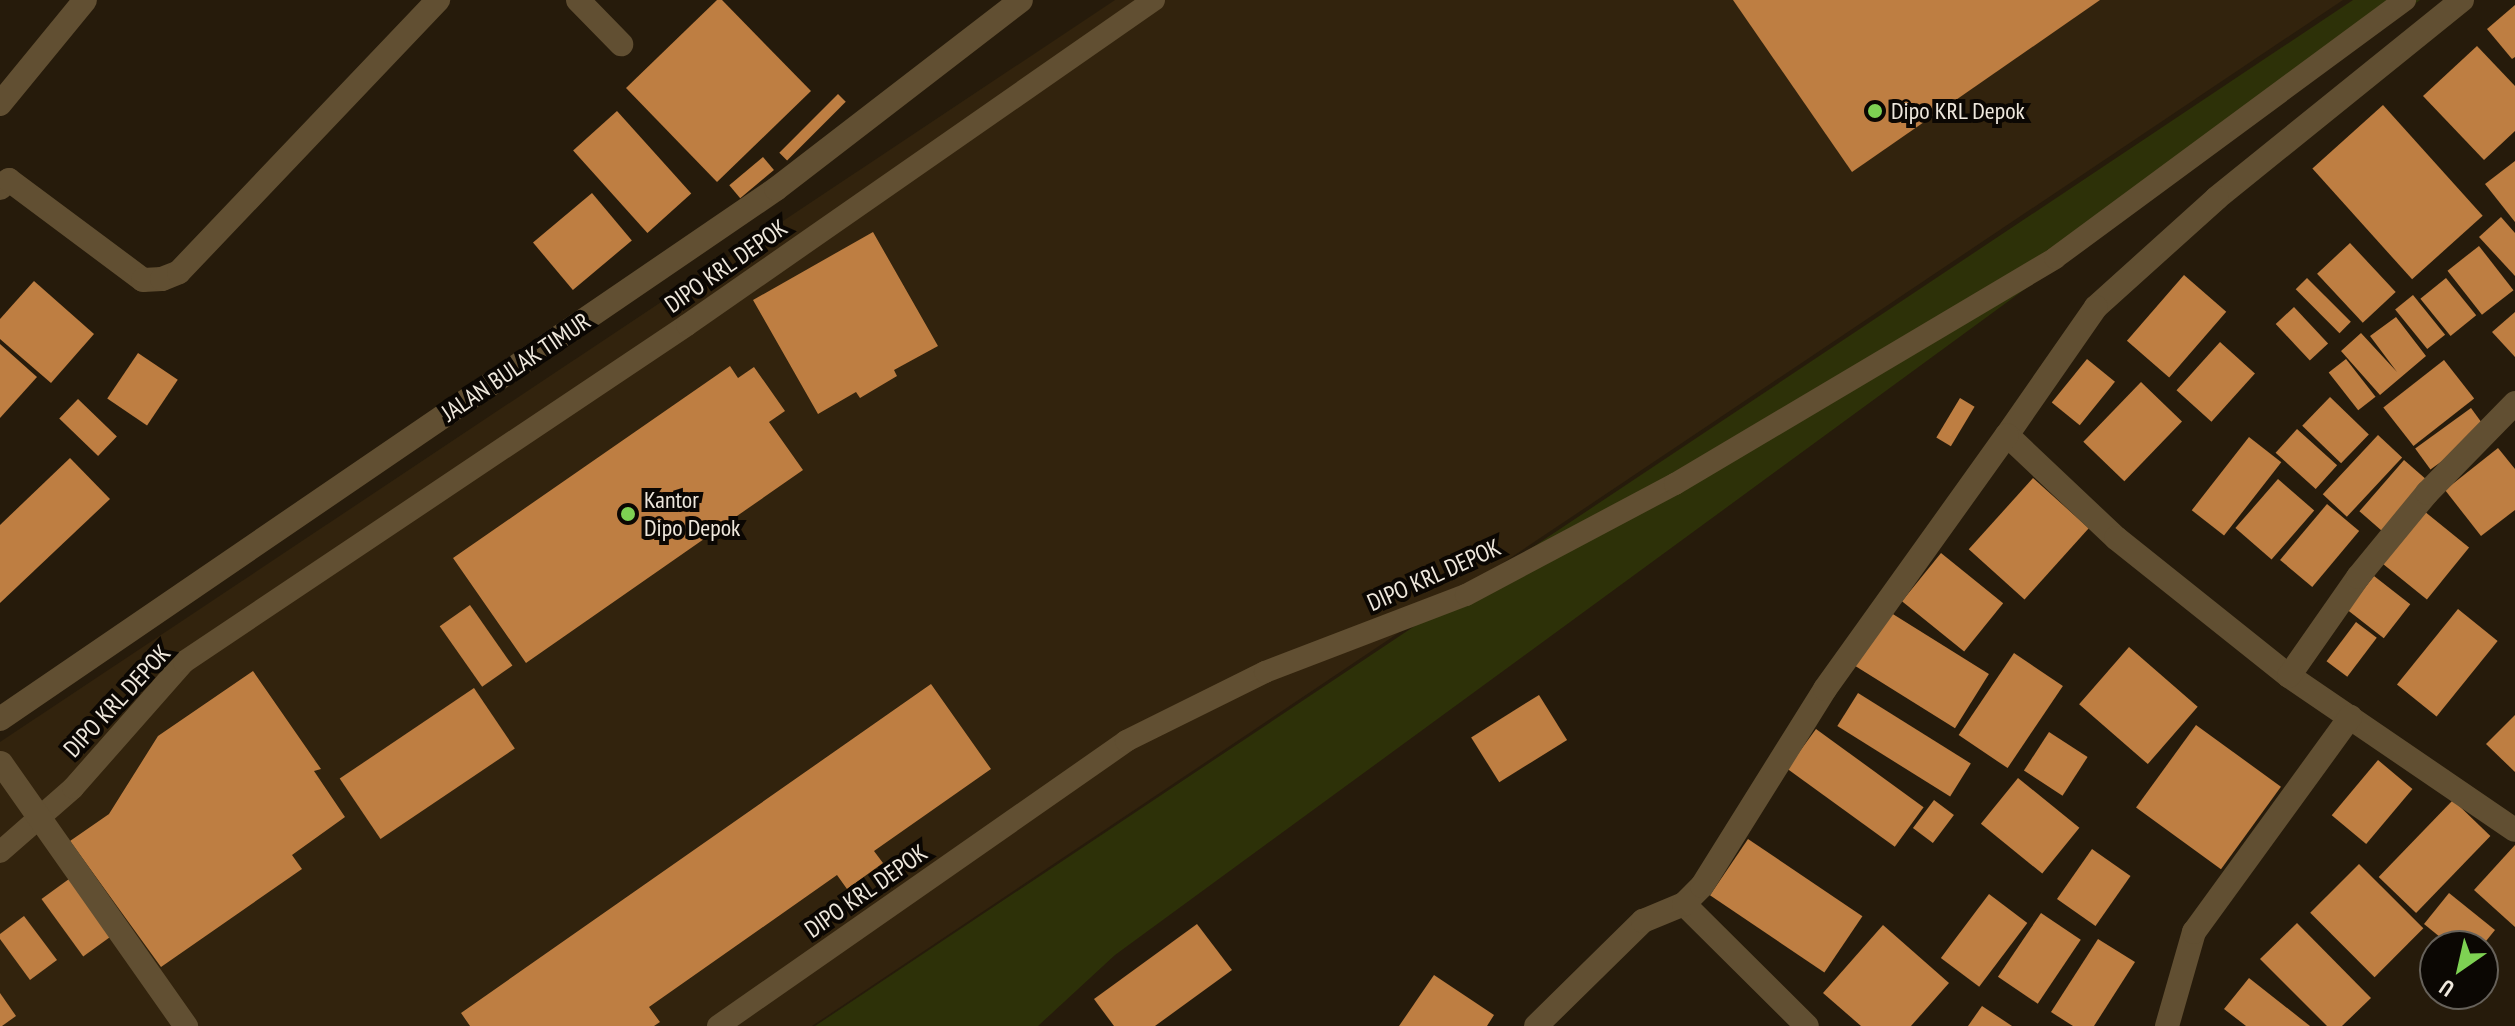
<!DOCTYPE html>
<style>
body{margin:0}
#map{position:relative;width:2515px;height:1026px;overflow:hidden;background:#261b0b;font-family:"PT Sans Narrow",sans-serif}
div>[style]{position:absolute}
[style*='--x']{left:calc(var(--x)*1px);top:calc(var(--y)*1px);width:calc(var(--w)*1px);rotate:calc(var(--a)*1deg)}
.built>*{inset:0;background:#32230d}
.green>*{inset:0;background:#2d3108}
.building>*{inset:0;background:#be7e42;transform-origin:0 0}
.lane>*{height:22px;margin:-11px;padding:0 11px;transform-origin:11px;border-radius:11px;background:#614f32}
.street>*{height:24px;margin:-12px;padding:0 12px;transform-origin:12px;border-radius:12px;background:#614f32}
.street-bridge>*{height:24px;margin:-12px;padding:0 12px;transform-origin:12px;border-radius:12px;background:#614f32}
.dots>*{width:22px;height:22px;translate:-50% -50%;box-sizing:border-box;border:4px solid #0b0703;border-radius:50%}
span{translate:-50% -50%;white-space:nowrap;text-align:center;line-height:1.15;-webkit-text-stroke:8px #0b0703;paint-order:stroke}
.poi-label{font-size:24px;color:#efe8dd}
.left{translate:0 -50%;text-align:left}
.street-label{font-size:24px;color:#efe8dd}
.north{position:absolute;left:2419px;top:930px;width:80px;height:80px;box-sizing:border-box;background:#0b0703;border:2px solid #66615a;border-radius:50%;rotate:214deg;font-size:22px;font-weight:700;line-height:32px;text-align:center;color:#efe8dd}
.north::after{content:'';display:block;margin:auto;width:28px;height:36px;background:#7ed153;clip-path:polygon(50% 0,100% 100%,50% 72%,0 100%)}
</style>
<div id="map">
<div class="built">
<div style="clip-path:polygon(1115px 0,2343px 0,812px 1026px,0 1026px,0 742px)"></div>
</div>
<div class="green">
<div style="clip-path:polygon(2353px 0,2420px 0,1115px 955px,1038px 1026px,815px 1026px)"></div>
</div>
<div class="building">
<div style="clip-path:polygon(717px 0,722px 0,811px 91px,717px 182px,626px 88px)"></div>
<div style="clip-path:polygon(1733px 0,2100px 0,1852px 172px)"></div>
<div style="clip-path:polygon(2515px 5px,2515px 57px,2512px 59px,2487px 29px)"></div>
<div style="clip-path:polygon(2477px 46px,2515px 86px,2515px 131px,2484px 160px,2423px 96px)"></div>
<div style="left:838px;top:94px;width:11px;height:83px;rotate:45deg"></div>
<div style="left:2383px;top:105px;width:149px;height:95px;rotate:48deg"></div>
<div style="left:617px;top:111px;width:111px;height:59px;rotate:48deg"></div>
<div style="left:763px;top:157px;width:17px;height:44px;rotate:50deg"></div>
<div style="clip-path:polygon(2515px 161px,2515px 222px,2485px 184px)"></div>
<div style="left:592px;top:193px;width:62px;height:77px;rotate:50deg"></div>
<div style="clip-path:polygon(2501px 217px,2515px 233px,2515px 276px,2479px 237px)"></div>
<div style="clip-path:polygon(873px 232px,938px 346px,894px 370px,897px 376px,860px 398px,856px 392px,818px 414px,753px 300px)"></div>
<div style="left:2350px;top:243px;width:67px;height:45px;rotate:47deg"></div>
<div style="left:2479px;top:246px;width:56px;height:40px;rotate:52deg"></div>
<div style="left:2184px;top:275px;width:56px;height:87px;rotate:41deg"></div>
<div style="left:2307px;top:278px;width:62px;height:16px;rotate:45deg"></div>
<div style="left:2446px;top:278px;width:48px;height:33px;rotate:51deg"></div>
<div style="clip-path:polygon(34px 281px,94px 334px,51px 383px,0 339px,0 319px)"></div>
<div style="left:2413px;top:295px;width:51px;height:23px;rotate:51deg"></div>
<div style="left:2294px;top:307px;width:50px;height:25px;rotate:47deg"></div>
<div style="clip-path:polygon(2515px 312px,2515px 357px,2492px 332px)"></div>
<div style="clip-path:polygon(2396px 317px,2426px 356px,2380px 395px,2341px 351px,2361px 333px,2397px 372px,2370px 336px)"></div>
<div style="left:2220px;top:342px;width:47px;height:65px;rotate:42deg"></div>
<div style="clip-path:polygon(0 344px,37px 377px,0 418px)"></div>
<div style="left:138px;top:353px;width:48px;height:55px;rotate:34deg"></div>
<div style="left:2087px;top:359px;width:36px;height:56px;rotate:39deg"></div>
<div style="left:2346px;top:359px;width:48px;height:22px;rotate:52deg"></div>
<div style="left:2444px;top:360px;width:49px;height:77px;rotate:52deg"></div>
<div style="clip-path:polygon(730px 366px,738px 378px,754px 367px,785px 411px,769px 422px,803px 470px,526px 663px,453px 558px)"></div>
<div style="left:2141px;top:382px;width:57px;height:83px;rotate:44deg"></div>
<div style="left:2330px;top:397px;width:54px;height:40px;rotate:44deg"></div>
<div style="left:1960px;top:398px;width:17px;height:46px;rotate:31deg"></div>
<div style="left:78px;top:399px;width:54px;height:27px;rotate:44deg"></div>
<div style="left:2471px;top:408px;width:26px;height:69px;rotate:54deg"></div>
<div style="left:2297px;top:429px;width:54px;height:32px;rotate:42deg"></div>
<div style="left:2378px;top:435px;width:33px;height:81px;rotate:43deg"></div>
<div style="left:2249px;top:437px;width:41px;height:93px;rotate:38deg"></div>
<div style="clip-path:polygon(2498px 448px,2515px 469px,2515px 510px,2481px 536px,2445px 490px)"></div>
<div style="clip-path:polygon(70px 458px,110px 499px,0 603px,0 525px)"></div>
<div style="left:2404px;top:460px;width:33px;height:68px;rotate:41deg"></div>
<div style="left:2033px;top:478px;width:75px;height:96px;rotate:42deg"></div>
<div style="left:2278px;top:479px;width:48px;height:65px;rotate:41deg"></div>
<div style="left:2327px;top:504px;width:42px;height:73px;rotate:40deg"></div>
<div style="left:2424px;top:511px;width:58px;height:67px;rotate:39deg"></div>
<div style="left:1941px;top:553px;width:80px;height:62px;rotate:39deg"></div>
<div style="left:2374px;top:576px;width:46px;height:43px;rotate:38deg"></div>
<div style="left:470px;top:605px;width:74px;height:37px;rotate:55deg"></div>
<div style="left:2458px;top:609px;width:51px;height:97px;rotate:39deg"></div>
<div style="left:1888px;top:611px;width:119px;height:64px;rotate:32deg"></div>
<div style="left:2356px;top:622px;width:26px;height:49px;rotate:37deg"></div>
<div style="left:2129px;top:647px;width:91px;height:76px;rotate:41deg"></div>
<div style="left:2014px;top:653px;width:59px;height:99px;rotate:34deg"></div>
<div style="clip-path:polygon(253px 671px,321px 769px,314px 771px,345px 817px,292px 855px,302px 869px,161px 967px,70px 841px,109px 814px,158px 736px)"></div>
<div style="clip-path:polygon(931px 684px,991px 769px,874px 851px,883px 863px,847px 889px,837px 875px,649px 1007px,660px 1022px,654px 1026px,470px 1026px,461px 1013px)"></div>
<div style="left:474px;top:688px;width:73px;height:162px;rotate:56deg"></div>
<div style="left:1858px;top:693px;width:133px;height:39px;rotate:32deg"></div>
<div style="left:1539px;top:695px;width:53px;height:80px;rotate:58deg"></div>
<div style="clip-path:polygon(2515px 715px,2515px 772px,2486px 744px)"></div>
<div style="left:2196px;top:725px;width:105px;height:102px;rotate:36deg"></div>
<div style="left:1816px;top:729px;width:133px;height:49px;rotate:36deg"></div>
<div style="left:2049px;top:732px;width:46px;height:46px;rotate:33deg"></div>
<div style="left:2378px;top:760px;width:45px;height:72px;rotate:40deg"></div>
<div style="left:2018px;top:778px;width:79px;height:59px;rotate:39deg"></div>
<div style="left:1934px;top:800px;width:25px;height:35px;rotate:37deg"></div>
<div style="left:2453px;top:800px;width:52px;height:107px;rotate:44deg"></div>
<div style="left:1748px;top:839px;width:138px;height:68px;rotate:34deg"></div>
<div style="clip-path:polygon(2515px 845px,2515px 927px,2474px 890px)"></div>
<div style="left:2092px;top:849px;width:47px;height:61px;rotate:35deg"></div>
<div style="left:2359px;top:864px;width:91px;height:69px;rotate:45deg"></div>
<div style="left:69px;top:879px;width:71px;height:34px;rotate:54deg"></div>
<div style="clip-path:polygon(2449px 893px,2495px 930px,2482px 946px,2451px 946px,2424px 924px)"></div>
<div style="left:1989px;top:894px;width:48px;height:80px;rotate:37deg"></div>
<div style="left:2041px;top:913px;width:48px;height:77px;rotate:34deg"></div>
<div style="clip-path:polygon(24px 916px,57px 960px,30px 980px,0 939px,0 934px)"></div>
<div style="clip-path:polygon(2297px 923px,2371px 998px,2342px 1026px,2327px 1026px,2260px 959px)"></div>
<div style="clip-path:polygon(1197px 924px,1232px 970px,1155px 1026px,1114px 1026px,1094px 999px)"></div>
<div style="clip-path:polygon(1883px 925px,1949px 983px,1911px 1026px,1861px 1026px,1823px 993px)"></div>
<div style="clip-path:polygon(2098px 939px,2135px 962px,2094px 1026px,2073px 1026px,2051px 1012px)"></div>
<div style="clip-path:polygon(1434px 975px,1494px 1015px,1487px 1026px,1399px 1026px)"></div>
<div style="clip-path:polygon(2249px 978px,2310px 1026px,2246px 1026px,2224px 1009px)"></div>
<div style="clip-path:polygon(0 993px,16px 1016px,2px 1026px,0 1026px)"></div>
<div style="clip-path:polygon(1982px 1006px,2012px 1026px,1968px 1026px)"></div>
</div>
<div class="lane">
<div style="--x:0;--y:852;--w:97;--a:-41.2"></div>
<div style="--x:73;--y:788;--w:168;--a:-48.6"></div>
<div style="--x:184;--y:662;--w:605;--a:-33.82"></div>
<div style="--x:687;--y:325;--w:569;--a:-34.84"></div>
<div style="--x:718;--y:1026;--w:498;--a:-34.9"></div>
<div style="--x:1126;--y:741;--w:155;--a:-26.4"></div>
<div style="--x:1265;--y:672;--w:215;--a:-21"></div>
<div style="--x:1466;--y:595;--w:237;--a:-28"></div>
<div style="--x:1675;--y:484;--w:442;--a:-30.7"></div>
<div style="--x:2055;--y:258;--w:435;--a:-36.4"></div>
</div>
<div class="street">
<div style="--x:578;--y:0;--w:62;--a:45.7"></div>
<div style="--x:2462;--y:0;--w:315;--a:141.1"></div>
<div style="--x:2217;--y:198;--w:163;--a:138"></div>
<div style="--x:2096;--y:307;--w:156;--a:124.8"></div>
<div style="--x:2007;--y:435;--w:150;--a:43.4"></div>
<div style="--x:2116;--y:538;--w:221;--a:38.6"></div>
<div style="--x:2289;--y:676;--w:273;--a:34.3"></div>
<div style="--x:0;--y:104;--w:134;--a:-50.7"></div>
<div style="--x:0;--y:188;--w:12;--a:-42"></div>
<div style="--x:9;--y:180;--w:167;--a:36.7"></div>
<div style="--x:143;--y:280;--w:19;--a:-3"></div>
<div style="--x:162;--y:279;--w:18;--a:-22"></div>
<div style="--x:179;--y:272;--w:376;--a:-46.4"></div>
<div style="--x:2289;--y:676;--w:121;--a:-55.1"></div>
<div style="--x:2358;--y:577;--w:109;--a:-50.6"></div>
<div style="--x:2427;--y:493;--w:126;--a:-45.6"></div>
<div style="--x:0;--y:719;--w:940;--a:-34.33"></div>
<div style="--x:776;--y:189;--w:309;--a:-37.6"></div>
<div style="--x:1684;--y:904;--w:173;--a:44.8"></div>
<div style="--x:1536;--y:1026;--w:150;--a:-44.5"></div>
<div style="--x:1643;--y:921;--w:44;--a:-22.5"></div>
<div style="--x:1684;--y:904;--w:25;--a:-45"></div>
<div style="--x:1702;--y:886;--w:232;--a:-58"></div>
<div style="--x:1825;--y:689;--w:312;--a:-54.4"></div>
<div style="--x:2167;--y:1026;--w:98;--a:-74"></div>
<div style="--x:2194;--y:932;--w:266;--a:-54"></div>
</div>
<div class="street-bridge">
<div style="--x:1;--y:763;--w:322;--a:54.9"></div>
</div>
<div class="dots">
<div style="left:1875px;top:111px;background:#7ed153"></div>
<div style="left:628px;top:514px;background:#7ed153"></div>
</div>
<div class="poi-label">
<span class="left" style="left:1891px;top:111px">Dipo KRL Depok</span>
<span class="left" style="left:644px;top:514px">Kantor<br>Dipo Depok</span>
</div>
<div class="street-label">
<span style="left:726px;top:266px;rotate:-35deg">DIPO KRL DEPOK</span>
<span style="left:516px;top:367px;rotate:-34deg">JALAN BULAK TIMUR</span>
<span style="left:1434px;top:575px;rotate:-24deg">DIPO KRL DEPOK</span>
<span style="left:117px;top:701px;rotate:-47deg">DIPO KRL DEPOK</span>
<span style="left:866px;top:891px;rotate:-35deg">DIPO KRL DEPOK</span>
</div>
<div class="north">U</div>
</div>
